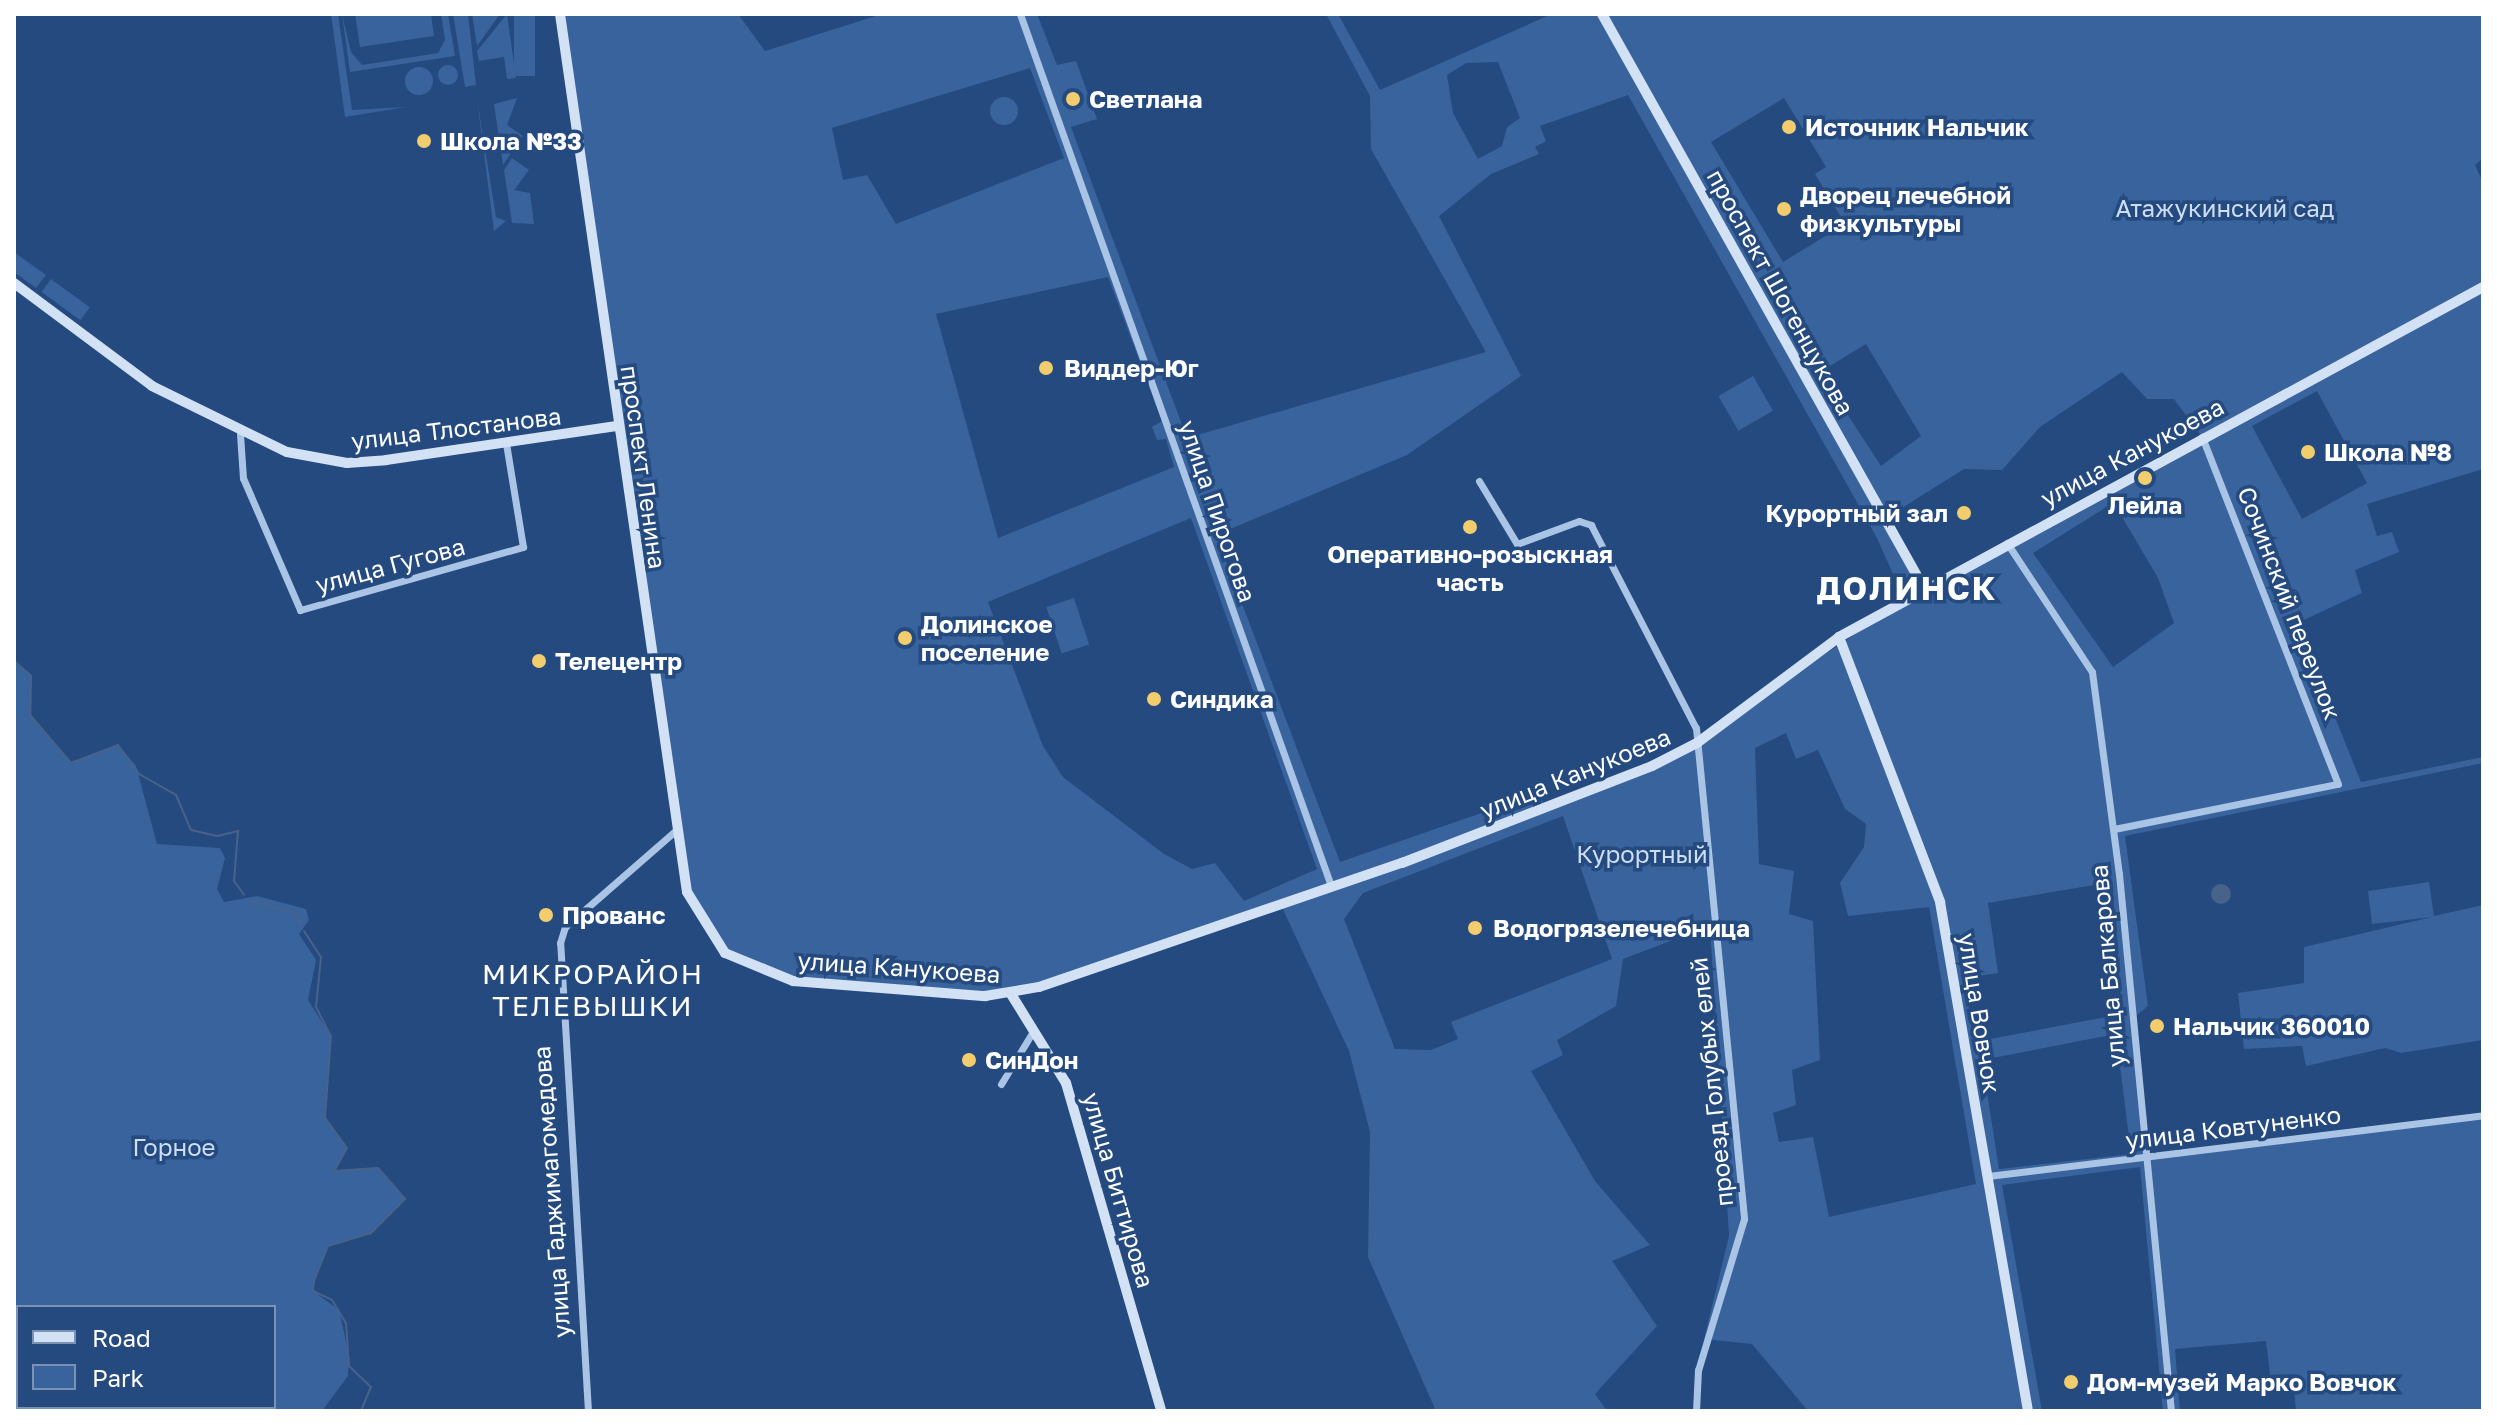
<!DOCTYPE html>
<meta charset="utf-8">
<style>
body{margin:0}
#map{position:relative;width:2497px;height:1425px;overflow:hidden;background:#244a7f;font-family:"Golos Text",sans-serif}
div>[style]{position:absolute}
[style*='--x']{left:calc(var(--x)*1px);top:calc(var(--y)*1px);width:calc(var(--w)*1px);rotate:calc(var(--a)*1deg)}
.green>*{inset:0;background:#38639d;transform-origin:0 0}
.round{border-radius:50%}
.water>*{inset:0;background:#48638a}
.stream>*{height:2px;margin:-1px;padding:0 1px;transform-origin:1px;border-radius:1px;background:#48638a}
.street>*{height:7px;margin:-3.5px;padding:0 3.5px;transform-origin:3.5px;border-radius:3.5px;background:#aac4e6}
.secondary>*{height:10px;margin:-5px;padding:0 5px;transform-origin:5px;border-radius:5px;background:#d3e1f5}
.dots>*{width:22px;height:22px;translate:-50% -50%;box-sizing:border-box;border:4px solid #244a7f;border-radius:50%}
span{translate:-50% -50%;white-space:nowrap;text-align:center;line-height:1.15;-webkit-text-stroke:7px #244a7f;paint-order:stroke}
.poi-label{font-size:24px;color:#fff;font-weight:700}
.left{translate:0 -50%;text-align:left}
.right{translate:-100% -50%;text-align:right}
.park-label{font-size:24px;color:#cddef5}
.street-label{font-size:24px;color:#fff}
.quarter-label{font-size:28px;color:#fff;letter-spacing:2px}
.district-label{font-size:32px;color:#fff;font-weight:700;letter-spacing:2px}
.frame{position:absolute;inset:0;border:16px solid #fff;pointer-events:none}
.legend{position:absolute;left:16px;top:1305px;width:260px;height:104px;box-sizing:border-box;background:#244a7f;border:2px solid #7c92b2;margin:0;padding:10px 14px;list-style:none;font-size:24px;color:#fff}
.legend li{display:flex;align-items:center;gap:16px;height:40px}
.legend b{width:40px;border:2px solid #7c92b2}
</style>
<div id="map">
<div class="green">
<div style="clip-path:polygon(331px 14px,338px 14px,352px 110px,406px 107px,345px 117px)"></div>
<div style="clip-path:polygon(342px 14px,351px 52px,362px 65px,438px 53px,445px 40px,441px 14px,448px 14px,455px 56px,350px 72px)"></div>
<div style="clip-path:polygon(355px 14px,431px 14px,434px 36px,360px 47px)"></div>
<div style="clip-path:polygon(453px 14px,468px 14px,476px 85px,465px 87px)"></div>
<div style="clip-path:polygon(472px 14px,500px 14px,477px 46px)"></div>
<div style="clip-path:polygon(507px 14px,516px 78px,507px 79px,504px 57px,479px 61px,477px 51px)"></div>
<div style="left:514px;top:14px;width:21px;height:62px"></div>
<div style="clip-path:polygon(evenodd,560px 14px,738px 14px,765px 51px,882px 14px,1037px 14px,1057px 65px,1076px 61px,1097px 119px,1071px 127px,1187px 438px,1486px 352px,1371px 149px,1370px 96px,1326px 14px,1338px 14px,1380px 90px,1552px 14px,2483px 14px,2483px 158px,2475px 165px,2483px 182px,2483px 469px,2367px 504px,2377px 536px,2392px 532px,2399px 552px,2355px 570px,2362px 593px,2297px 623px,2361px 782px,2483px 757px,2483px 763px,2125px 836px,2148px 1006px,2131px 1020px,2146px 1158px,2483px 1115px,2483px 1411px,2296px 1411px,2294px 1389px,2272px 1391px,2266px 1341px,2175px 1349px,2180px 1411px,2163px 1411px,2140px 1167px,2002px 1185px,2042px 1411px,1808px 1411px,1752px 1344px,1704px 1339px,1729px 1236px,1710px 926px,1623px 959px,1616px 1006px,1557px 1040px,1563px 1055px,1531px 1071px,1595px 1181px,1650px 1245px,1612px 1261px,1657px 1326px,1595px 1394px,1607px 1411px,1436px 1411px,1368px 1257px,1370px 1132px,1349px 1051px,1280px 903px,1011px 994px,765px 975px,739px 963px,694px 912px,560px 14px,1498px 62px,1520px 118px,1507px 127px,1502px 146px,1478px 159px,1453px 113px,1447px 75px,1466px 63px,1498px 62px,560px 14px,1030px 68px,1064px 158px,896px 224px,867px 175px,843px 180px,832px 128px,1030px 68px,560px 14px,1628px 95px,1877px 538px,1905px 601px,1666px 760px,1545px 807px,1539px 793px,1340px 862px,1216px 535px,1407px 455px,1521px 376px,1439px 216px,1491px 174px,1539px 154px,1535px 147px,1546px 141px,1540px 126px,1628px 95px,560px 14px,1784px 98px,1826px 167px,1815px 174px,1845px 224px,1783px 262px,1711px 142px,1784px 98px,560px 14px,1108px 277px,1162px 421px,1152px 427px,1157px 440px,1166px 439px,1174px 467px,998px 538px,936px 314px,1108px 277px,560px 14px,1866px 344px,1921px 436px,1881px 466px,1820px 372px,1866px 344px,560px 14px,2122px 372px,2147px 399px,2174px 399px,2202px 437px,1925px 589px,1886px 518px,1964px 469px,2002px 470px,2040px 427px,2122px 372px,560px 14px,2317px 391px,2367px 483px,2302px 519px,2252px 426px,2317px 391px,560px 14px,2105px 508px,2118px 510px,2158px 578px,2174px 623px,2113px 667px,2033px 553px,2105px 508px,560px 14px,1191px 518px,1317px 869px,1244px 901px,1215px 863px,1192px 869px,1164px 854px,1063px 777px,1043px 746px,988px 602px,1191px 518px,560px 14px,1786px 733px,1796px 759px,1818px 750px,1845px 809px,1866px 824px,1864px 847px,1840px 883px,1848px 916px,1929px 907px,1976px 1184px,1829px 1217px,1813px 1137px,1779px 1142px,1773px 1113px,1796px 1105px,1792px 1070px,1820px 1060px,1813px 921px,1789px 914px,1794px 871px,1759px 864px,1755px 748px,1786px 733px,560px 14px,1563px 816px,1612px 959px,1451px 1022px,1458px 1039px,1431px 1050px,1395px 1049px,1344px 919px,1363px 893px,1563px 816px,560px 14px,2112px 882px,2122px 1014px,1974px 1042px,1964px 978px,1998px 973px,1988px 903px,2112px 882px,560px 14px,2116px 1034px,2131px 1154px,1999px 1169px,1982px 1060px,2116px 1034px)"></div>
<div class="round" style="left:438px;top:65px;width:20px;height:20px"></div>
<div class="round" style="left:405px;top:67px;width:28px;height:28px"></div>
<div class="round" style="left:990px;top:97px;width:28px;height:28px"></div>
<div style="clip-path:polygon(517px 98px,507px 125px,523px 136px,503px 165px,494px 104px)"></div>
<div style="clip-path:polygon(477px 99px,496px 217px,506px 221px,494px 231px)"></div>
<div style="clip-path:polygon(512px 158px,529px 170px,514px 190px,530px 193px,534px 224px,512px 223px,504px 170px)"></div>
<div style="clip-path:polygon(14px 252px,46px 275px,36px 288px,14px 272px)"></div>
<div style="left:51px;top:279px;width:48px;height:16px;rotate:36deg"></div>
<div style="left:1753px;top:376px;width:40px;height:40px;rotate:60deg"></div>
<div style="left:1074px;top:598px;width:49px;height:29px;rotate:72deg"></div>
<div style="clip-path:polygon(evenodd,14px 661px,31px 676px,30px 715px,71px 763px,118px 745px,136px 766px,157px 844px,220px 848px,225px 858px,217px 889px,224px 902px,257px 896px,306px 909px,309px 920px,299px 934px,316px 960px,308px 1000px,331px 1036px,325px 1118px,347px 1148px,334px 1171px,378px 1168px,405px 1199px,371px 1233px,328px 1246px,317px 1272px,313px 1291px,339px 1310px,349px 1355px,348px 1376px,322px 1411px,14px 1411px,14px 661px,18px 1307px,274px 1307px,274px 1407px,18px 1407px,18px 1307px)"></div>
<div style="clip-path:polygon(2429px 882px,2434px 916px,2483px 905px,2483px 1040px,2401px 1053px,2385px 1048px,2306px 1066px,2302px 1046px,2244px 1049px,2238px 993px,2304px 983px,2304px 947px,2432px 917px,2372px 924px,2368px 891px)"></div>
</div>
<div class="water">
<div class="round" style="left:2211px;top:884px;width:20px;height:20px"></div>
</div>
<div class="stream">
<div style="--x:14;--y:661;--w:23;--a:41"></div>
<div style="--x:31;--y:676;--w:39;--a:91"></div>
<div style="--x:30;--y:715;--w:63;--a:49.5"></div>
<div style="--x:71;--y:763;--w:50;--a:-21"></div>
<div style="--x:118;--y:745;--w:36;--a:54"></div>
<div style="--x:139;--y:774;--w:43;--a:29.6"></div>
<div style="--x:176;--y:795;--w:38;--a:67"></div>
<div style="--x:191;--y:830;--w:27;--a:13"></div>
<div style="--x:217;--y:836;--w:22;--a:-13"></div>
<div style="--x:238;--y:831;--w:50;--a:94.6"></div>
<div style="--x:234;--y:881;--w:17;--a:54"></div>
<div style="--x:250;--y:901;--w:47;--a:14.9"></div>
<div style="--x:295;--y:913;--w:12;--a:59"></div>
<div style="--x:304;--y:931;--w:31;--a:57"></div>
<div style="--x:321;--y:957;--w:50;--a:95.7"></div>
<div style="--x:316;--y:1007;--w:33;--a:63"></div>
<div style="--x:331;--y:1036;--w:82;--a:94.2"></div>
<div style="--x:325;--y:1118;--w:37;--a:54"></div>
<div style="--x:347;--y:1148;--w:26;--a:119"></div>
<div style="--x:334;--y:1171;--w:44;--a:-3.9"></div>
<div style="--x:378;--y:1168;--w:41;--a:48.9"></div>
<div style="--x:405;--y:1199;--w:48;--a:135"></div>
<div style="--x:371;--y:1233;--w:45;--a:163.2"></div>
<div style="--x:328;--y:1246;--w:37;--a:112"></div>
<div style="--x:314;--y:1280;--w:11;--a:95"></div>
<div style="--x:313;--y:1291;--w:21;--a:25"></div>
<div style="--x:332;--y:1300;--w:27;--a:59"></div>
<div style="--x:346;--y:1323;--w:43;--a:86"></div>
<div style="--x:349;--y:1366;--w:30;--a:44"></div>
<div style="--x:371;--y:1387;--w:26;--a:113"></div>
</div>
<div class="street">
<div style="--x:1020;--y:14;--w:926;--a:70.37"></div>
<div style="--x:240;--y:434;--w:44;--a:86.1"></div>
<div style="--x:243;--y:478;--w:144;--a:66.6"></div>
<div style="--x:300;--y:610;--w:232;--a:-15.8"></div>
<div style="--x:523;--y:547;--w:105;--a:-99.3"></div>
<div style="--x:1479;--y:481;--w:74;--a:58.9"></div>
<div style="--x:1517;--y:544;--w:66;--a:-20.4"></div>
<div style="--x:1579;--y:521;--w:13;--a:18"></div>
<div style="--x:1591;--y:525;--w:229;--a:62.7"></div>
<div style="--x:1696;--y:728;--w:493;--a:84.4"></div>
<div style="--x:1744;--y:1219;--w:158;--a:106.9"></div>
<div style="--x:1698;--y:1370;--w:41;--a:92.8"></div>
<div style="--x:2007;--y:543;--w:154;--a:56.6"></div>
<div style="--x:2092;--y:672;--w:204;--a:82.4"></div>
<div style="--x:2119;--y:874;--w:540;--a:84.47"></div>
<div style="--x:2114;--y:829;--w:228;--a:-11.4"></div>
<div style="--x:2338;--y:784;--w:373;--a:-111.4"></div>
<div style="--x:1001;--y:1084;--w:60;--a:-58.7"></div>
<div style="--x:1988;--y:1176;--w:499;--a:-7"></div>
<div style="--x:588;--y:1411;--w:469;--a:-93.4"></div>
<div style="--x:560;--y:943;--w:17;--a:-73"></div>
<div style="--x:565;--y:927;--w:147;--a:-41.1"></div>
</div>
<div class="secondary">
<div style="--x:560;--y:14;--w:887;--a:81.77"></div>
<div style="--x:687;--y:892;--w:72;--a:58.1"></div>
<div style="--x:725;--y:953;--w:74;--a:22.4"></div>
<div style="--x:793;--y:981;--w:193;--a:4.5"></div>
<div style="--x:985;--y:996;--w:55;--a:-9.5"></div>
<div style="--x:1039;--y:987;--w:384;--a:-18.9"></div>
<div style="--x:1402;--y:863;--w:268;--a:-21.2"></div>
<div style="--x:1652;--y:766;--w:51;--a:-27.1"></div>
<div style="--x:1697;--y:743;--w:177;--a:-36.7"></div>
<div style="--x:1839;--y:637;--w:733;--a:-28.52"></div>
<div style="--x:1602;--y:14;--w:660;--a:60.72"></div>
<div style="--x:14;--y:283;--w:172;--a:36.7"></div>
<div style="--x:152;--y:386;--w:150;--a:26.1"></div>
<div style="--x:287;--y:452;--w:61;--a:10.4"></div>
<div style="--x:347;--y:463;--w:39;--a:-4"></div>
<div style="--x:386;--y:460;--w:233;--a:-8.4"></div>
<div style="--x:1839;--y:637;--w:284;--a:69.1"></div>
<div style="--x:1940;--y:902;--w:517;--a:80.19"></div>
<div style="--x:1011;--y:994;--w:105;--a:58.3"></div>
<div style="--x:1066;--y:1083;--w:341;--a:73.8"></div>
</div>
<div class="dots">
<div style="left:1073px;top:99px;background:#f1cd6d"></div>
<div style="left:1789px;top:127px;background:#f1cd6d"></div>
<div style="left:424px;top:141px;background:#f1cd6d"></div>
<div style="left:1784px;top:209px;background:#f1cd6d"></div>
<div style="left:1046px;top:368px;background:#f1cd6d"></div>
<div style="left:2308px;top:452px;background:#f1cd6d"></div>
<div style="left:2145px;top:478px;background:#f1cd6d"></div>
<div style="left:1964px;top:513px;background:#f1cd6d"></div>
<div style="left:1470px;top:527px;background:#f1cd6d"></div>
<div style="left:905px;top:638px;background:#f1cd6d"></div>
<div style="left:539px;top:661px;background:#f1cd6d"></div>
<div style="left:1154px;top:699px;background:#f1cd6d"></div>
<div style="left:546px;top:915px;background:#f1cd6d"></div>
<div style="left:1475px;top:928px;background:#f1cd6d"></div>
<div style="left:2157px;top:1026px;background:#f1cd6d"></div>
<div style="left:969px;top:1060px;background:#f1cd6d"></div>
<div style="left:2071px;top:1382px;background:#f1cd6d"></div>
</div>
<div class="poi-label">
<span class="left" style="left:1089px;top:99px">Светлана</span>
<span class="left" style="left:1805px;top:127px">Источник Нальчик</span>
<span class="left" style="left:440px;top:141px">Школа №33</span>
<span class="left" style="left:1800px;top:209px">Дворец лечебной<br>физкультуры</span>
<span class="left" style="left:1064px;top:368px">Виддер-Юг</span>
<span class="left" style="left:2324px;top:452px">Школа №8</span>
<span style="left:2145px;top:505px">Лейла</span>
<span class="right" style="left:1948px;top:513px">Курортный зал</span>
<span style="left:1470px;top:568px">Оперативно-розыскная<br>часть</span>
<span class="left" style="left:921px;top:638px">Долинское<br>поселение</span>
<span class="left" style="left:555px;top:661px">Телецентр</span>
<span class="left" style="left:1170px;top:699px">Синдика</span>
<span class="left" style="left:562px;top:915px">Прованс</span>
<span class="left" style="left:1493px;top:928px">Водогрязелечебница</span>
<span class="left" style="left:2173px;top:1026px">Нальчик 360010</span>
<span class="left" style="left:985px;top:1060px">СинДон</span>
<span class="left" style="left:2087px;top:1382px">Дом-музей Марко Вовчок</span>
</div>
<div class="park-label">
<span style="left:2225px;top:208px">Атажукинский сад</span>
<span style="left:1642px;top:854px">Курортный</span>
<span style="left:174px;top:1147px">Горное</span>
</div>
<div class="street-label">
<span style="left:1781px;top:292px;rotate:61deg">проспект Шогенцукова</span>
<span style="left:456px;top:428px;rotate:-7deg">улица Тлостанова</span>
<span style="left:2132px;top:452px;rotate:-28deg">улица Канукоева</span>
<span style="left:644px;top:467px;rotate:82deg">проспект Ленина</span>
<span style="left:1218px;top:511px;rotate:71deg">улица Пирогова</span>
<span style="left:390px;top:565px;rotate:-15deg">улица Гугова</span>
<span style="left:2290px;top:603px;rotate:69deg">Сочинский переулок</span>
<span style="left:1575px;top:773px;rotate:-22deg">улица Канукоева</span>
<span style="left:2107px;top:966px;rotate:-95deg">улица Балкарова</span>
<span style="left:899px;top:967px;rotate:4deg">улица Канукоева</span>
<span style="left:1980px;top:1013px;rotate:81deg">улица Вовчок</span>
<span style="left:1711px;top:1082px;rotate:-96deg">проезд Голубых елей</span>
<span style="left:2233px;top:1127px;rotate:-7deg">улица Ковтуненко</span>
<span style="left:1119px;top:1190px;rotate:74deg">улица Биттирова</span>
<span style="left:551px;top:1192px;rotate:-94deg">улица Гаджимагомедова</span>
</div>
<div class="quarter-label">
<span style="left:593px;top:990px">МИКРОРАЙОН<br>ТЕЛЕВЫШКИ</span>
</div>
<div class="district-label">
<span style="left:1907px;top:588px">ДОЛИНСК</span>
</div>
<div class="frame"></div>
<ul class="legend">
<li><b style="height:10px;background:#d3e1f5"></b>Road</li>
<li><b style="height:22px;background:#38639d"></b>Park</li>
</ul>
</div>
